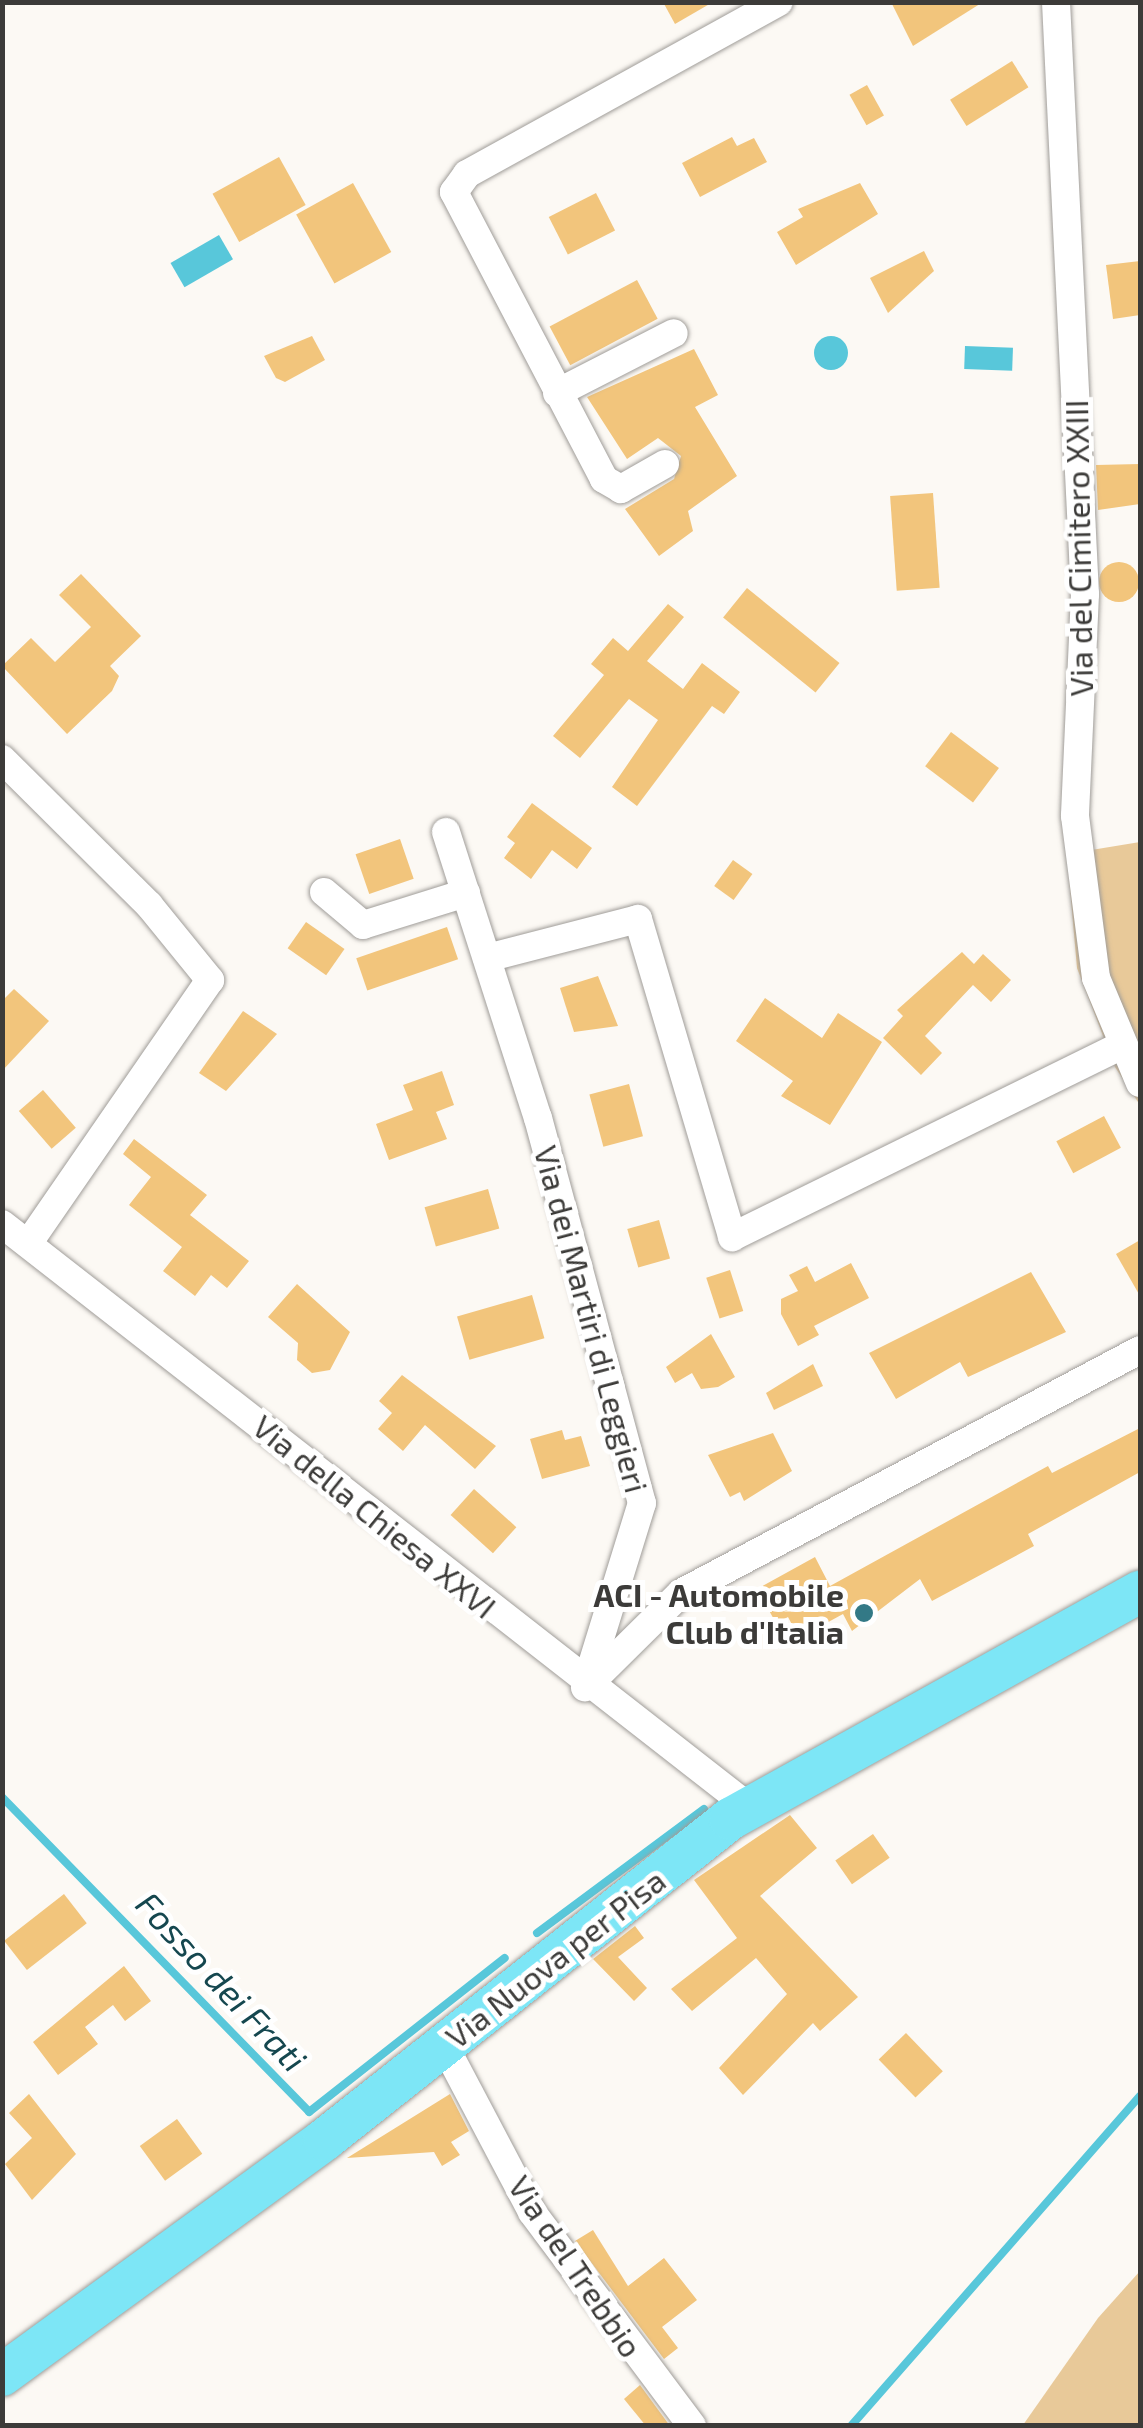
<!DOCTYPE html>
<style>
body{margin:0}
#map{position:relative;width:1143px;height:2428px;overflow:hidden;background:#fcf9f4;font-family:"Exo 2",sans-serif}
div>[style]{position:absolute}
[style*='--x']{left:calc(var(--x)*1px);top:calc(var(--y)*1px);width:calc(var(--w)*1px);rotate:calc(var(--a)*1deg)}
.green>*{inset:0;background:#e8c999}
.water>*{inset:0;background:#58c7da;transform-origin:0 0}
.round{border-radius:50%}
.stream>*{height:8px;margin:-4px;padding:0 4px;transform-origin:4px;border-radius:4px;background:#58c7da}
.building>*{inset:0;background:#f2c57c;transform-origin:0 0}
.roads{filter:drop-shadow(0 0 2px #a09d99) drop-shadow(0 0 2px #a09d99)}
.minor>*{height:28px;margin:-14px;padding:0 14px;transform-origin:14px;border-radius:14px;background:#fff}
.primary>*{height:42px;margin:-21px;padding:0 21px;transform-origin:21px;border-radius:21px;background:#7de6f6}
.dots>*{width:28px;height:28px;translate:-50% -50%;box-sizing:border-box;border:5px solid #fff;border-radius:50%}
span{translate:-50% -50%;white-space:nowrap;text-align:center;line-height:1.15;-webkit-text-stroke:10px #fff;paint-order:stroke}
.street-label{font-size:32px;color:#3c3b39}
.poi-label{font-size:32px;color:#3c3b39;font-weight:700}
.right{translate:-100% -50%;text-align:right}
.water-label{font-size:35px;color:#15474f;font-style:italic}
.frame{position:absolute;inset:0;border:5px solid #3c3b39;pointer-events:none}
</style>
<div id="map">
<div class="green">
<div style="clip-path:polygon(1140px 842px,1140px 1105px,1115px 1067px,1077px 968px,1067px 854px)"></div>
<div style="clip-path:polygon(1140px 2271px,1140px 2425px,1023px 2425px,1098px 2318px)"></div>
</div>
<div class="water">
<div style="left:219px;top:235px;width:28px;height:56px;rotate:60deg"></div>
<div class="round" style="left:814px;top:336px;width:34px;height:34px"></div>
<div style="left:965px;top:346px;width:48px;height:23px;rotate:2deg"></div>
</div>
<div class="stream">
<div style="--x:2;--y:1797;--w:440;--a:45.7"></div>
<div style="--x:309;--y:2112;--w:249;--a:-38.2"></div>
<div style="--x:537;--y:1933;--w:208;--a:-36.6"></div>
<div style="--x:851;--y:2426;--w:439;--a:-48.8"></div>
</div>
<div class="building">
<div style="clip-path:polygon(663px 2px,713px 2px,675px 24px)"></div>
<div style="clip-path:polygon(891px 2px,983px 2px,913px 46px)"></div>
<div style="left:1012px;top:61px;width:31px;height:73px;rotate:58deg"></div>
<div style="left:867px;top:85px;width:35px;height:20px;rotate:61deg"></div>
<div style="clip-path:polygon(732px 137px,737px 146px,754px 138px,767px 162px,700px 197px,682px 163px)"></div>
<div style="left:279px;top:157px;width:55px;height:76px;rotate:61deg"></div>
<div style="left:353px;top:183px;width:79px;height:65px;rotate:61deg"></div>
<div style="clip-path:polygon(860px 183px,878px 214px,796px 265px,777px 232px,803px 217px,798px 209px)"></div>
<div style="left:596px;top:193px;width:42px;height:53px;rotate:63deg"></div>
<div style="clip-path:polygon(924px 251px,934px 271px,888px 313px,870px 278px)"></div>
<div style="clip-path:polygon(1140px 261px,1140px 315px,1113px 319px,1106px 265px)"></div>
<div style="left:637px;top:280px;width:44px;height:99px;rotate:62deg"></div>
<div style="clip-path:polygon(312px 336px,325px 360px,285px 382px,276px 378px,264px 356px)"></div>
<div style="clip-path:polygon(694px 349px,718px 395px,695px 407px,737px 476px,688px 511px,693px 531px,659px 556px,625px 509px,674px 479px,681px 456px,658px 438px,627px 459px,587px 397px)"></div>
<div style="clip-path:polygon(1140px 464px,1140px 504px,1098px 510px,1096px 465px)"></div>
<div style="left:933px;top:493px;width:95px;height:43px;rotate:86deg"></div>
<div class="round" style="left:1099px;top:562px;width:40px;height:40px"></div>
<div style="clip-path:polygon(81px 574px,141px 636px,110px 666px,119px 676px,112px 691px,67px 734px,2px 666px,31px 638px,55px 662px,91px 627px,59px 595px)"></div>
<div style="left:747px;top:588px;width:119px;height:38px;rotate:39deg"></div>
<div style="clip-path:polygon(668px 604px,684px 617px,647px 661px,683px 689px,702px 663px,740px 692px,724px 714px,712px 706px,637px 806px,612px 787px,658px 720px,629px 699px,580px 758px,553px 736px,604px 675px,591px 664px,613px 638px,628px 651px)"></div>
<div style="left:951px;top:732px;width:60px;height:43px;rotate:37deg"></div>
<div style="clip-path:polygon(532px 803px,592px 848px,577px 869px,552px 850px,531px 879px,504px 858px,515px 843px,507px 837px)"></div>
<div style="left:400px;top:839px;width:42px;height:47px;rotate:71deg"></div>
<div style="left:733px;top:860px;width:24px;height:32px;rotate:36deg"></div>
<div style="left:306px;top:922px;width:47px;height:32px;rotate:35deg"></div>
<div style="left:447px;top:927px;width:34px;height:96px;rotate:71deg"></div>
<div style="clip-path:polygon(962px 952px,974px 964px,983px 954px,1011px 980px,991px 1002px,973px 985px,925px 1036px,942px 1053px,921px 1075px,883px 1038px,903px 1016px,897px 1010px)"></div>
<div style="clip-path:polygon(598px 976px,618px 1026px,574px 1032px,560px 988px)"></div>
<div style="clip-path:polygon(14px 989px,49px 1021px,2px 1071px,2px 1001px)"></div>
<div style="clip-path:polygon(765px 998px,822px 1038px,838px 1013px,882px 1042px,830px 1125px,781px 1096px,793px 1081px,736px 1041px)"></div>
<div style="clip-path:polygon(243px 1011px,277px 1034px,226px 1091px,199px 1073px)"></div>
<div style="clip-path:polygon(442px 1071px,454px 1105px,436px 1112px,447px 1139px,389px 1160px,376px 1124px,413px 1110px,403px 1085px)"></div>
<div style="left:629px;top:1084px;width:54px;height:41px;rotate:75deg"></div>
<div style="left:43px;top:1090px;width:50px;height:32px;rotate:49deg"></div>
<div style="left:1104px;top:1116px;width:36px;height:54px;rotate:62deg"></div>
<div style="clip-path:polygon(134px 1139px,207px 1195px,190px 1215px,249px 1261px,227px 1288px,211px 1275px,195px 1296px,163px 1271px,182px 1247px,129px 1205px,151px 1177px,123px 1154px)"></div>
<div style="left:488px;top:1189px;width:41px;height:66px;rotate:74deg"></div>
<div style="left:659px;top:1220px;width:40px;height:33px;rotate:74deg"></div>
<div style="clip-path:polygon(1140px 1240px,1140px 1296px,1116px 1254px)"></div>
<div style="clip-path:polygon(851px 1263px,869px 1298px,814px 1326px,819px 1335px,798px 1346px,781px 1314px,781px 1299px,798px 1291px,789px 1275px,807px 1266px,815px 1282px)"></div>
<div style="left:730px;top:1270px;width:43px;height:25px;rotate:72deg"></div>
<div style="clip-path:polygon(1031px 1272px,1066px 1332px,968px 1377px,960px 1362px,896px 1399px,869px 1353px)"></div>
<div style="clip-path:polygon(297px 1284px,350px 1332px,330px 1370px,312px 1373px,297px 1360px,298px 1343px,268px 1317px)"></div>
<div style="left:532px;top:1295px;width:45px;height:78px;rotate:74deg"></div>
<div style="clip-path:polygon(711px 1334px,735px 1377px,718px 1387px,701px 1389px,692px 1373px,675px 1383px,666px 1367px)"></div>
<div style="clip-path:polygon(813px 1364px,823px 1386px,774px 1410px,766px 1393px)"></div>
<div style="clip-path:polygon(402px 1375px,496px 1446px,475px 1469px,425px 1425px,403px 1451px,378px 1429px,392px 1413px,379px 1401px)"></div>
<div style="clip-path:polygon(1140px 1428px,1140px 1472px,1028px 1534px,1034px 1546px,932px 1601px,920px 1579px,852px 1631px,843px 1614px,799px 1638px,788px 1617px,776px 1623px,757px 1589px,815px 1557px,830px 1586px,1048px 1466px,1052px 1473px)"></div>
<div style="clip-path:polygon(562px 1430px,565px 1440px,581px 1436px,590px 1466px,542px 1479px,530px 1439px)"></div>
<div style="clip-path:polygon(773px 1433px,792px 1471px,744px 1501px,740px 1492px,730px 1497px,708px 1455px)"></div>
<div style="left:474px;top:1489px;width:57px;height:35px;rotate:42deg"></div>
<div style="clip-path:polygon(790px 1815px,817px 1848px,760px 1896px,858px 1997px,820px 2031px,813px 2023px,743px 2095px,719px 2068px,787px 1994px,756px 1958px,692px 2011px,671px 1989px,737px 1938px,694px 1880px)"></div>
<div style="left:873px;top:1834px;width:29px;height:46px;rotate:55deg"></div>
<div style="left:64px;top:1894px;width:37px;height:76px;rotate:52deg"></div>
<div style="clip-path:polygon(635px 1926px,644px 1938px,618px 1957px,647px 1988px,634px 2001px,593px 1959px)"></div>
<div style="clip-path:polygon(124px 1966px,151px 2001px,125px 2021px,113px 2005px,85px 2027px,98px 2044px,58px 2075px,33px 2042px)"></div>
<div style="left:906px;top:2033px;width:53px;height:38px;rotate:46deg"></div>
<div style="clip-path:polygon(29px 2094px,76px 2154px,32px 2200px,5px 2164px,32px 2138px,9px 2113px)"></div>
<div style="clip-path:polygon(450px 2094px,469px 2131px,451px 2142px,460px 2155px,442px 2166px,434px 2152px,347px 2158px)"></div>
<div style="left:177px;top:2119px;width:43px;height:46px;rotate:54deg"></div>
<div style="clip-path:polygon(593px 2230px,628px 2286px,664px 2258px,697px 2300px,662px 2327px,678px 2348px,664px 2359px,575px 2241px)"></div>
<div style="clip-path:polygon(640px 2385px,670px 2426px,646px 2426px,624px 2399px)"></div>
</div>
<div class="roads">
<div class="minor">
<div style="--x:1056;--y:2;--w:593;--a:87.2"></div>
<div style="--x:1085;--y:594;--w:222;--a:92.6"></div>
<div style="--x:1075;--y:816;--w:163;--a:82.6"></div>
<div style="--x:1096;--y:978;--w:114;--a:67.3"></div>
<div style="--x:557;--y:393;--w:131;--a:-27.1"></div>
<div style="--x:665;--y:464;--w:51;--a:150.4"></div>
<div style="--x:621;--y:489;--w:20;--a:-150"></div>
<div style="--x:604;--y:479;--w:324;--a:-117.6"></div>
<div style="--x:454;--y:192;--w:22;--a:-54"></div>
<div style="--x:467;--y:174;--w:356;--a:-28.9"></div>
<div style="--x:2;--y:759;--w:207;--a:44.8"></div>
<div style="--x:149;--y:905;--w:97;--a:50.9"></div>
<div style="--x:210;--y:980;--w:313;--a:124.6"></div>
<div style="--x:446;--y:832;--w:300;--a:72.2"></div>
<div style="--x:538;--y:1118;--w:399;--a:74.9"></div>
<div style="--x:642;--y:1503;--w:193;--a:107.2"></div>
<div style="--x:324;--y:892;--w:51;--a:40.2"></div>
<div style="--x:363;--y:925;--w:108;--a:-17.3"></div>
<div style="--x:487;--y:958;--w:156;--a:-14.5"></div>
<div style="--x:638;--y:919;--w:332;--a:73.5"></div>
<div style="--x:732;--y:1237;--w:436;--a:-26.2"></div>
<div style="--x:2;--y:1224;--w:948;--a:37.97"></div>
<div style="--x:594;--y:1679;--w:122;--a:-44.7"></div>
<div style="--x:681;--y:1593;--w:519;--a:-27.9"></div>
<div style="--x:444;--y:2045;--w:189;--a:62.2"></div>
<div style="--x:532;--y:2212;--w:267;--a:53.2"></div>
</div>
<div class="primary">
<div style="--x:2;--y:2375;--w:399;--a:-36.1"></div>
<div style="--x:324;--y:2140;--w:518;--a:-38.33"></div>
<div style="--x:730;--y:1819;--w:469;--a:-29"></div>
</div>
</div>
<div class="dots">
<div style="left:864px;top:1613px;background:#337986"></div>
</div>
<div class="street-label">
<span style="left:1078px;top:548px;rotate:-91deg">Via del Cimitero XXIII</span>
<span style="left:592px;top:1319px;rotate:75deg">Via dei Martiri di Leggieri</span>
<span style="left:375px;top:1516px;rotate:39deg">Via della Chiesa XXVI</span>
<span style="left:555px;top:1958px;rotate:-38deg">Via Nuova per Pisa</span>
<span style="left:576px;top:2266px;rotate:56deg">Via del Trebbio</span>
</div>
<div class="poi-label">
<span class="right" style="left:844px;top:1613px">ACI - Automobile<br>Club d'Italia</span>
</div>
<div class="water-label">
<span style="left:222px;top:1981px;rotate:47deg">Fosso dei Frati</span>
</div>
<div class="frame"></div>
</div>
